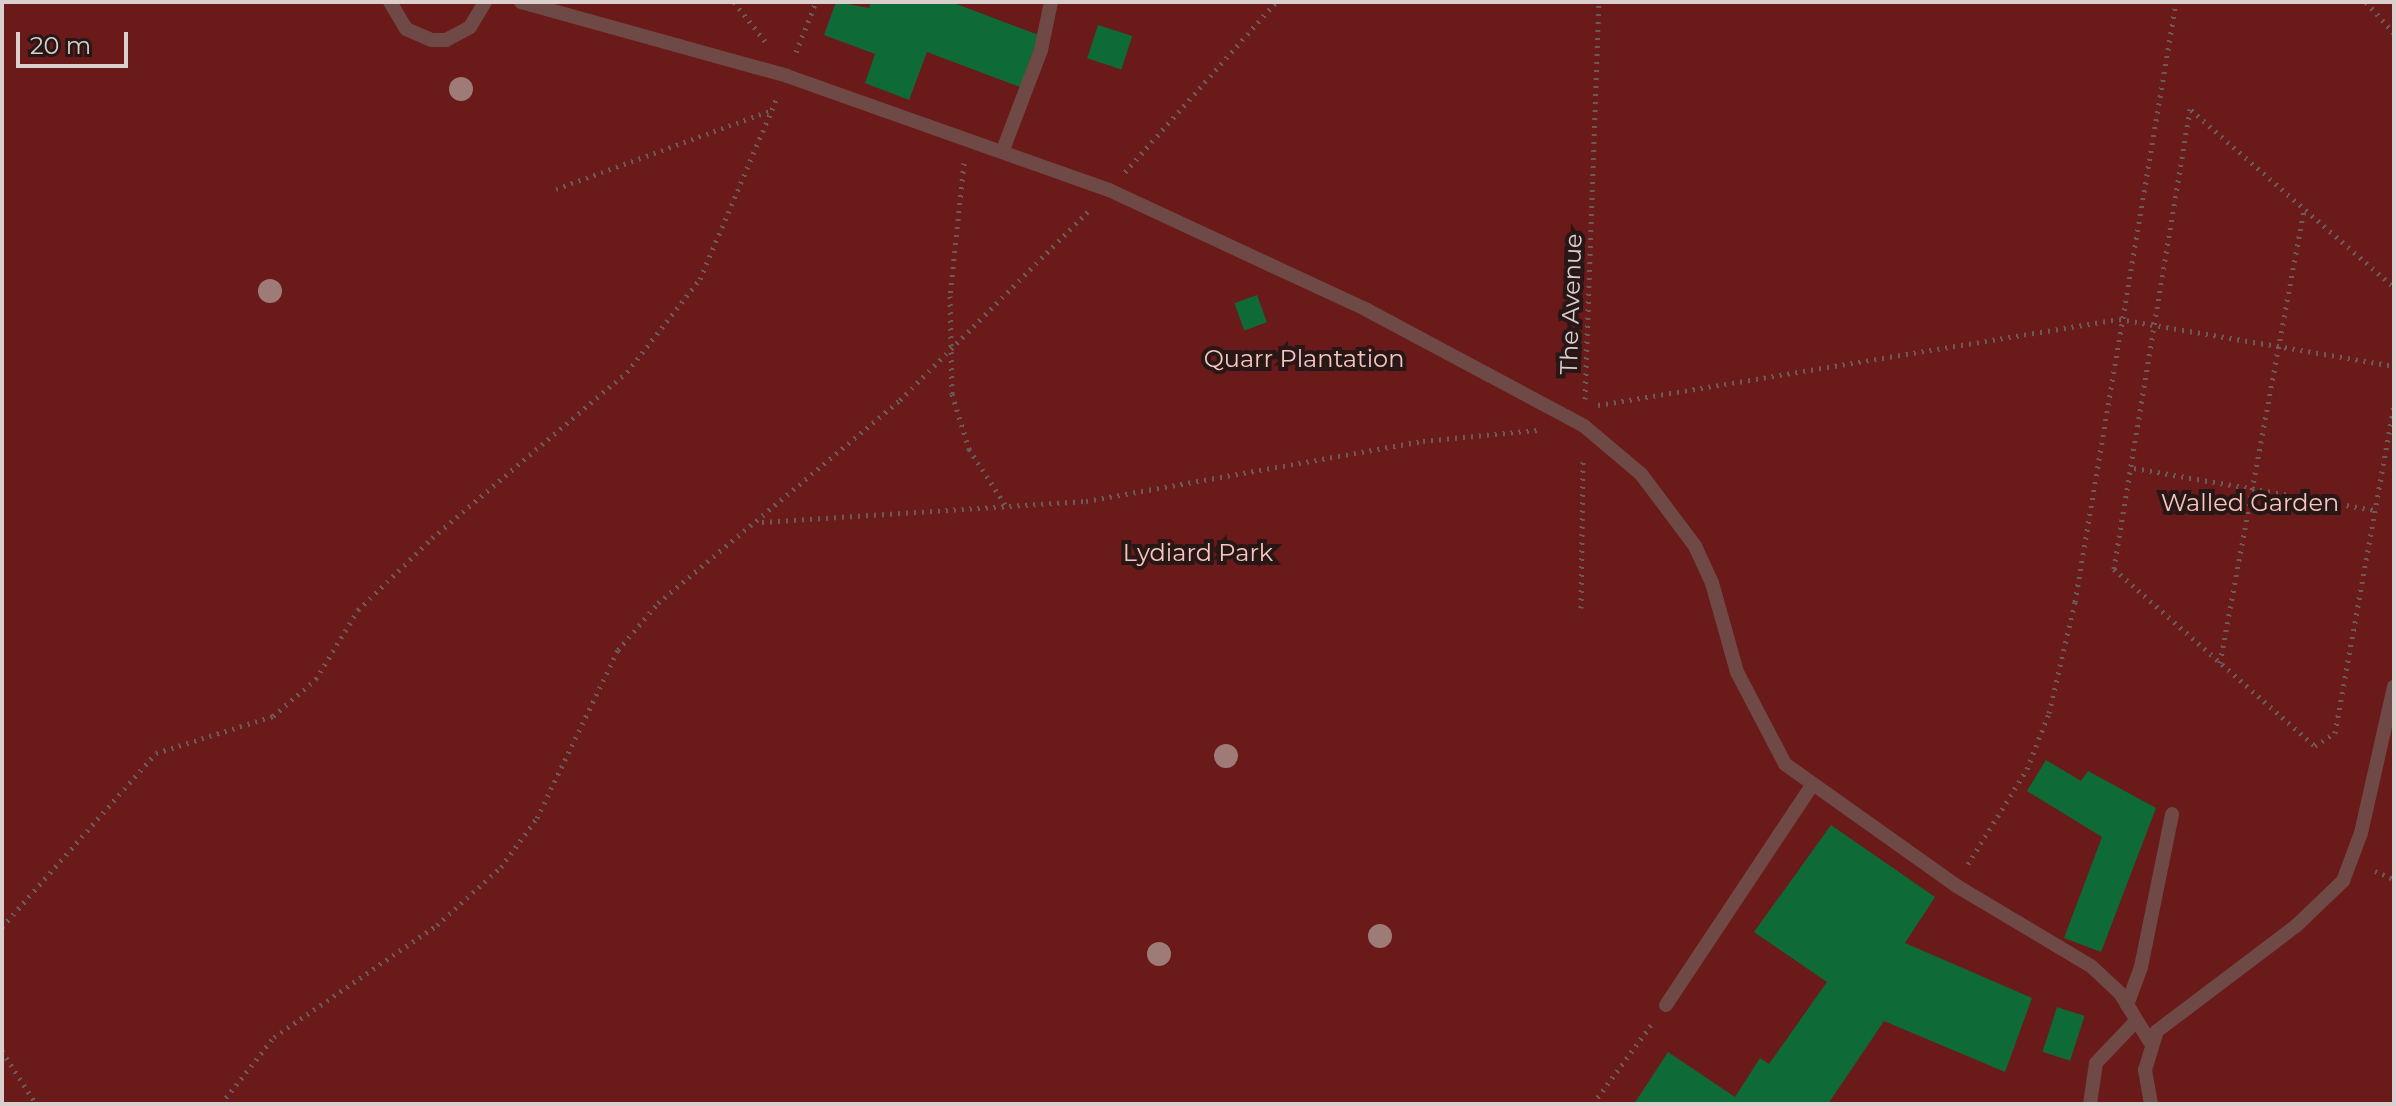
<!DOCTYPE html>
<style>
body{margin:0}
#map{position:relative;width:2396px;height:1106px;overflow:hidden;background:#31211f;font-family:Montserrat,sans-serif}
div>[style]{position:absolute}
[style*='--x']{left:calc(var(--x)*1px);top:calc(var(--y)*1px);width:calc(var(--w)*1px);rotate:calc(var(--a)*1deg)}
.green>*{inset:0;background:#6a1a18;transform-origin:0 0}
.building>*{inset:0;background:#0e6b38;transform-origin:0 0}
.path>*{height:5px;margin-top:-2.5px;transform-origin:0;background:repeating-linear-gradient(90deg,#6a5b5a 0 2px,transparent 0 8px)}
.service>*{height:14px;margin:-7px;padding:0 7px;transform-origin:7px;border-radius:7px;background:#6f4945}
.trees>*{width:24px;height:24px;margin:-12px;border-radius:50%;background:#9e7b77}
span{translate:-50% -50%;white-space:nowrap;text-align:center;line-height:1.15;-webkit-text-stroke:8px #271716;paint-order:stroke}
.street-label{font-size:24px;color:#dbcfce}
.park-label{font-size:24px;color:#f8c5bf}
.frame{position:absolute;inset:0;border:4px solid #dbcfce;pointer-events:none}
.scale{position:absolute;left:16px;top:32px;width:112px;height:36px;box-sizing:border-box;border:4px solid #dbcfce;border-top:0;padding-left:10px;font-size:24px;line-height:28px;white-space:nowrap;color:#dbcfce;-webkit-text-stroke:6px #271716;paint-order:stroke}
</style>
<div id="map">
<div class="green">
<div style="left:2px;top:2px;width:2392px;height:1102px"></div>
</div>
<div class="building">
<div style="clip-path:polygon(836px 2px,869px 8px,871px 2px,951px 2px,1039px 35px,1020px 87px,927px 52px,909px 100px,865px 83px,875px 54px,824px 35px)"></div>
<div style="left:1098px;top:25px;width:36px;height:35px;rotate:18deg"></div>
<div style="left:1257px;top:295px;width:29px;height:24px;rotate:70deg"></div>
<div style="clip-path:polygon(2046px 760px,2081px 781px,2088px 771px,2156px 808px,2101px 952px,2064px 938px,2102px 837px,2027px 791px)"></div>
<div style="clip-path:polygon(1831px 825px,1935px 897px,1905px 943px,2032px 998px,2005px 1072px,1884px 1021px,1828px 1104px,1634px 1104px,1668px 1052px,1735px 1097px,1760px 1058px,1769px 1064px,1827px 982px,1754px 932px)"></div>
<div style="left:2057px;top:1007px;width:29px;height:47px;rotate:18deg"></div>
</div>
<div class="path">
<div style="--x:734;--y:2;--w:50;--a:51.5"></div>
<div style="--x:2366;--y:2;--w:42;--a:47.9"></div>
<div style="--x:796;--y:52;--w:54;--a:-68.2"></div>
<div style="--x:2190;--y:109;--w:466;--a:99.4"></div>
<div style="--x:2114;--y:569;--w:268;--a:41.4"></div>
<div style="--x:2315;--y:746;--w:24;--a:-33"></div>
<div style="--x:2335;--y:733;--w:333;--a:-79.8"></div>
<div style="--x:2191;--y:110;--w:269;--a:41.1"></div>
<div style="--x:964;--y:163;--w:134;--a:96"></div>
<div style="--x:950;--y:296;--w:98;--a:88.8"></div>
<div style="--x:952;--y:394;--w:58;--a:72.8"></div>
<div style="--x:969;--y:449;--w:68;--a:57"></div>
<div style="--x:1125;--y:172;--w:227;--a:-48.4"></div>
<div style="--x:556;--y:189;--w:227;--a:-20.1"></div>
<div style="--x:1585;--y:399;--w:397;--a:-88"></div>
<div style="--x:1598;--y:405;--w:528;--a:-9.37"></div>
<div style="--x:2119;--y:319;--w:279;--a:9.7"></div>
<div style="--x:2134;--y:468;--w:245;--a:9.9"></div>
<div style="--x:762;--y:522;--w:325;--a:-3.7"></div>
<div style="--x:1086;--y:501;--w:342;--a:-10.1"></div>
<div style="--x:1423;--y:441;--w:115;--a:-5.5"></div>
<div style="--x:1581;--y:608;--w:151;--a:-89.2"></div>
<div style="--x:2220;--y:663;--w:463;--a:-79.5"></div>
<div style="--x:1968;--y:864;--w:112;--a:-58.2"></div>
<div style="--x:2027;--y:769;--w:60;--a:-68.6"></div>
<div style="--x:2049;--y:713;--w:114;--a:-76.8"></div>
<div style="--x:2075;--y:602;--w:608;--a:-80.44"></div>
<div style="--x:2375;--y:871;--w:21;--a:23"></div>
<div style="--x:2;--y:927;--w:232;--a:-48.5"></div>
<div style="--x:156;--y:753;--w:123;--a:-17.5"></div>
<div style="--x:273;--y:716;--w:57;--a:-40.7"></div>
<div style="--x:316;--y:679;--w:81;--a:-58.7"></div>
<div style="--x:358;--y:610;--w:103;--a:-44.2"></div>
<div style="--x:432;--y:538;--w:256;--a:-40.4"></div>
<div style="--x:627;--y:372;--w:118;--a:-51.9"></div>
<div style="--x:700;--y:279;--w:197;--a:-67"></div>
<div style="--x:2;--y:1051;--w:63;--a:57.3"></div>
<div style="--x:221;--y:1104;--w:85;--a:-51.7"></div>
<div style="--x:274;--y:1037;--w:198;--a:-34.5"></div>
<div style="--x:437;--y:925;--w:86;--a:-42.2"></div>
<div style="--x:501;--y:867;--w:61;--a:-53.7"></div>
<div style="--x:537;--y:818;--w:187;--a:-64.3"></div>
<div style="--x:618;--y:650;--w:62;--a:-49.6"></div>
<div style="--x:658;--y:603;--w:316;--a:-40"></div>
<div style="--x:900;--y:400;--w:271;--a:-45.1"></div>
<div style="--x:1593;--y:1104;--w:98;--a:-53.7"></div>
</div>
<div class="service">
<div style="--x:390;--y:2;--w:31;--a:59"></div>
<div style="--x:406;--y:29;--w:28;--a:23"></div>
<div style="--x:432;--y:40;--w:14;--a:0"></div>
<div style="--x:446;--y:40;--w:27;--a:-28"></div>
<div style="--x:470;--y:27;--w:29;--a:-59"></div>
<div style="--x:521;--y:2;--w:276;--a:15.5"></div>
<div style="--x:787;--y:76;--w:342;--a:19.5"></div>
<div style="--x:1109;--y:190;--w:285;--a:24.9"></div>
<div style="--x:1367;--y:310;--w:246;--a:28.1"></div>
<div style="--x:1584;--y:426;--w:75;--a:40.1"></div>
<div style="--x:1641;--y:474;--w:90;--a:53.1"></div>
<div style="--x:1695;--y:546;--w:41;--a:65.3"></div>
<div style="--x:1712;--y:583;--w:92;--a:74.3"></div>
<div style="--x:1737;--y:672;--w:104;--a:62.4"></div>
<div style="--x:1785;--y:764;--w:209;--a:35.4"></div>
<div style="--x:1955;--y:885;--w:158;--a:30.8"></div>
<div style="--x:2091;--y:966;--w:40;--a:43"></div>
<div style="--x:2120;--y:993;--w:57;--a:58.5"></div>
<div style="--x:1003;--y:150;--w:107;--a:-69.2"></div>
<div style="--x:1041;--y:50;--w:49;--a:-78.2"></div>
<div style="--x:1666;--y:1005;--w:262;--a:-56.4"></div>
<div style="--x:2127;--y:1005;--w:40;--a:-69.8"></div>
<div style="--x:2141;--y:967;--w:156;--a:-78.5"></div>
<div style="--x:2090;--y:1104;--w:41;--a:-81.7"></div>
<div style="--x:2096;--y:1063;--w:58;--a:-46.4"></div>
<div style="--x:2151;--y:1104;--w:35;--a:-100"></div>
<div style="--x:2145;--y:1070;--w:41;--a:-72.9"></div>
<div style="--x:2157;--y:1031;--w:174;--a:-37.1"></div>
<div style="--x:2296;--y:926;--w:65;--a:-43.8"></div>
<div style="--x:2343;--y:881;--w:51;--a:-69.4"></div>
<div style="--x:2361;--y:833;--w:150;--a:-77.3"></div>
</div>
<div class="trees">
<div style="left:461px;top:89px"></div>
<div style="left:270px;top:291px"></div>
<div style="left:1226px;top:756px"></div>
<div style="left:1380px;top:936px"></div>
<div style="left:1159px;top:954px"></div>
</div>
<div class="street-label">
<span style="left:1571px;top:304px;rotate:-88deg">The Avenue</span>
</div>
<div class="park-label">
<span style="left:1304px;top:359px">Quarr Plantation</span>
<span style="left:2250px;top:503px">Walled Garden</span>
<span style="left:1198px;top:553px">Lydiard Park</span>
</div>
<div class="frame"></div>
<div class="scale">20 m</div>
</div>
